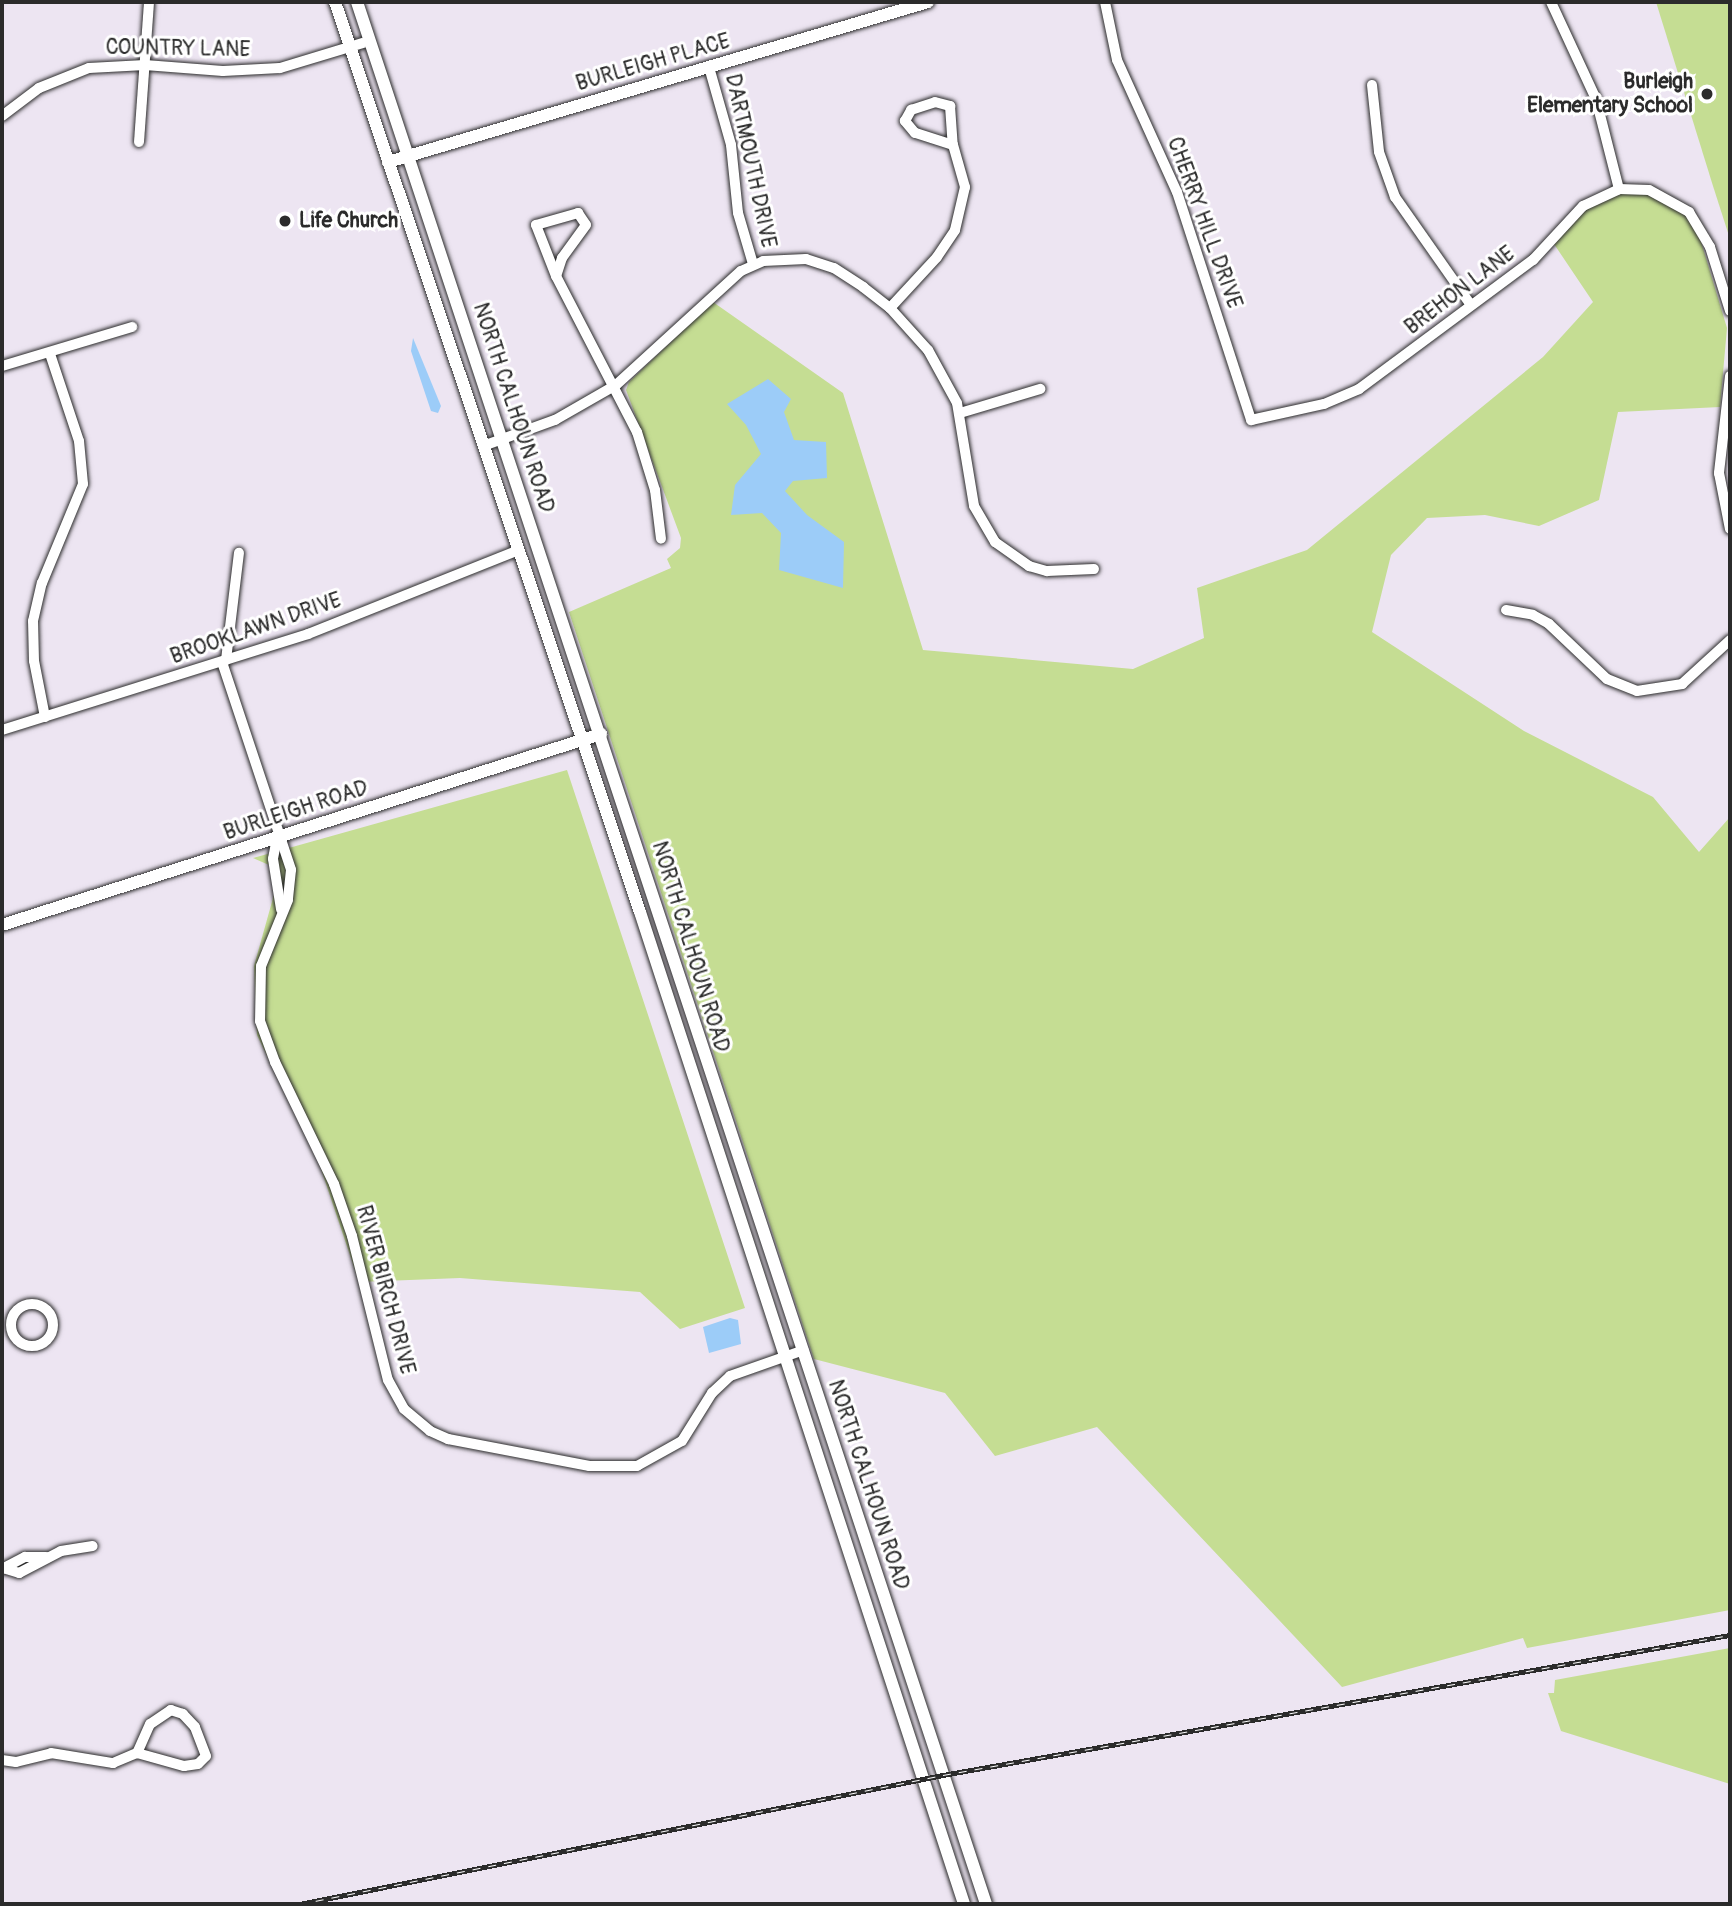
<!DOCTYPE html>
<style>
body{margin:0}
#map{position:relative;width:1732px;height:1906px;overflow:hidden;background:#ede5f2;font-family:Pangolin,sans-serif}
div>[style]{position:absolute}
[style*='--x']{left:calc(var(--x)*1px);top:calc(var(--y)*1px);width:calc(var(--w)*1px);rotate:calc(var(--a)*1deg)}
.green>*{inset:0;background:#c5dd93}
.water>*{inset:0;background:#9cccf8}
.roads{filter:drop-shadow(0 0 2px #2b2b2b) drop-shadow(0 0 2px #2b2b2b)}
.minor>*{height:10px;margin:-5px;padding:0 5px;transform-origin:5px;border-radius:5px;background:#fff}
.minor>.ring{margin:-5px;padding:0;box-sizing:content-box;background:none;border:10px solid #fff;border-radius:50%}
.tertiary>*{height:12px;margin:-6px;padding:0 6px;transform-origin:6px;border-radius:6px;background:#fff}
.secondary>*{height:12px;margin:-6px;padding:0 6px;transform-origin:6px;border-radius:6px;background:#fff}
.rail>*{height:5px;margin-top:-2.5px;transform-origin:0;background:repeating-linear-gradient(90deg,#fff 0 8px,#2b2b2b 0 16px);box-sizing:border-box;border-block:2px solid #2b2b2b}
.dots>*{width:19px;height:19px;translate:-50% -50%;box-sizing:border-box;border:4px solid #fff;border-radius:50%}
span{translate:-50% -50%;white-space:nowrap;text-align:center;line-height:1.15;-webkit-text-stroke:6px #fff;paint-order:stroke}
.street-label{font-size:21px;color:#2b2b2b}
.poi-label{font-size:21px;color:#2b2b2b;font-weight:700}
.right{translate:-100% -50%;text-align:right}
.left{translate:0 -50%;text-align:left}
.frame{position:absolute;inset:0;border:4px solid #2b2b2b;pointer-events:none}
</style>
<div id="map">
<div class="green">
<div style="clip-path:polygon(1656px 2px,1730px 2px,1730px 239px,1713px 186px)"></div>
<div style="clip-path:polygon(1621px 192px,1649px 193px,1684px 212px,1700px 238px,1727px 328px,1720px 407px,1618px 412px,1599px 500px,1539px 526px,1485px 515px,1427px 518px,1391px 555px,1372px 632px,1524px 731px,1653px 797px,1699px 852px,1730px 817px,1730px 1610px,1527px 1648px,1523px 1638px,1342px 1687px,1097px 1427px,995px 1456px,945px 1393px,814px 1359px,569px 612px,671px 568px,667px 559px,680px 548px,681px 538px,626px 390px,629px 382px,713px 302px,843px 393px,923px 650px,1133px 669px,1204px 638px,1197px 588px,1307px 550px,1543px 357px,1593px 302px,1554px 244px,1587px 209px)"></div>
<div style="clip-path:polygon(567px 770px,745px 1308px,680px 1329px,640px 1292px,460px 1278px,359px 1282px,319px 1163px,257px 1035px,254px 966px,275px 891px,269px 865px,253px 858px)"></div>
<div style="clip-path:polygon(1730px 1648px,1730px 1784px,1561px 1731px,1548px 1693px,1554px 1693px,1555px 1680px)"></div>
</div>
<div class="water">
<div style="clip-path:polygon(413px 338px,441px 406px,438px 413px,431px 411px,411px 351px)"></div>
<div style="clip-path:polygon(768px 379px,791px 399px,784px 412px,794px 440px,826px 442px,827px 478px,793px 481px,785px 491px,807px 515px,844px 542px,843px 588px,779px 570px,781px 533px,762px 513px,731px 515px,735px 485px,761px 454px,746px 425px,727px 404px)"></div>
<div style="clip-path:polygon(730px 1318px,738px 1320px,741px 1344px,709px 1353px,703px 1327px)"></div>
</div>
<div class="roads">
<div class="minor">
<div style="--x:1105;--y:2;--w:59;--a:78.3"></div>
<div style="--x:1117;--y:60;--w:145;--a:65.6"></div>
<div style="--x:1177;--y:192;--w:240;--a:72"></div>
<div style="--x:1251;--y:420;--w:75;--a:-12.4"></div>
<div style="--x:1324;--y:404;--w:38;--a:-23"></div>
<div style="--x:1359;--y:389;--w:217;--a:-36.6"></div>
<div style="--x:1533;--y:260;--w:74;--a:-47.2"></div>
<div style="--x:1583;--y:206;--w:40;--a:-25"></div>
<div style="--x:1619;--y:189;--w:30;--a:2"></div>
<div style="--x:1649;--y:190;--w:46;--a:28.8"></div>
<div style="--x:1689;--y:212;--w:41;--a:59"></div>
<div style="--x:1710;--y:247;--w:67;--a:72.6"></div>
<div style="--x:1551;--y:2;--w:107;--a:65.1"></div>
<div style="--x:1596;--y:99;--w:93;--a:75.7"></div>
<div style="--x:709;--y:67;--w:81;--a:74.2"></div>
<div style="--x:731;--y:145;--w:68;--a:84.1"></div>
<div style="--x:738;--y:213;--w:53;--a:73.6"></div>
<div style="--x:1372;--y:85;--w:67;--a:84"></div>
<div style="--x:1379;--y:152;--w:48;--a:70.4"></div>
<div style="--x:1395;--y:197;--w:132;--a:54.9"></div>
<div style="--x:935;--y:102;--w:16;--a:15"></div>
<div style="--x:950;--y:106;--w:39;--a:86"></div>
<div style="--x:953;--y:145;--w:40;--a:-162"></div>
<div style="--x:915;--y:133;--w:16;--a:-130"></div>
<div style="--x:905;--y:121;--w:13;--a:-61"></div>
<div style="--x:911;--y:110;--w:25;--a:-18"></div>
<div style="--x:2;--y:116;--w:46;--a:-37.1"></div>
<div style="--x:39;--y:88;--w:54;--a:-21.8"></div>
<div style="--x:89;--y:68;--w:56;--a:-3.1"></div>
<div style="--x:145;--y:65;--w:78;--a:4.4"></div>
<div style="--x:223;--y:71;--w:57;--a:-3"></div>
<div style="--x:280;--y:68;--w:87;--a:-16.8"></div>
<div style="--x:139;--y:142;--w:140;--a:-85.9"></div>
<div style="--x:578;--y:213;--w:14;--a:56"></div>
<div style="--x:586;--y:225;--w:41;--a:126"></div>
<div style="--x:562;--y:258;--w:19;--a:108"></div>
<div style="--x:556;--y:276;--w:55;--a:-111.4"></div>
<div style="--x:536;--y:225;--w:44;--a:-15.9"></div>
<div style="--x:556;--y:276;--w:176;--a:62.6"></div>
<div style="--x:637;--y:432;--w:61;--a:72.8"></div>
<div style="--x:655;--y:490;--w:49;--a:83"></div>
<div style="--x:890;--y:308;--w:69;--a:-47.3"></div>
<div style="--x:937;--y:257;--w:32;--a:-56"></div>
<div style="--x:955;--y:230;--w:44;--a:-76.9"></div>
<div style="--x:965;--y:187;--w:44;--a:-105.9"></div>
<div style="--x:2;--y:366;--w:136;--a:-16.7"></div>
<div style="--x:1730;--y:376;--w:98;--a:96.5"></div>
<div style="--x:1719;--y:473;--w:57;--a:78.9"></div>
<div style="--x:960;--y:413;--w:84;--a:-16.7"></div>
<div style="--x:483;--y:446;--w:77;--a:-19.9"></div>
<div style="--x:555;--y:420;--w:70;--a:-29.8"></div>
<div style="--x:616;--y:385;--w:169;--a:-42.4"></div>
<div style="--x:741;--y:271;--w:24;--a:-24"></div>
<div style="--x:763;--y:261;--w:43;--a:-2.7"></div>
<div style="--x:806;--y:259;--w:29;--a:18"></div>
<div style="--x:834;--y:268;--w:35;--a:33"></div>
<div style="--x:863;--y:287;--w:34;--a:38"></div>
<div style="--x:890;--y:308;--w:57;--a:47.9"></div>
<div style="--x:928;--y:350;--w:60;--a:61.3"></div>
<div style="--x:957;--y:403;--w:104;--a:80.6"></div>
<div style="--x:974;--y:506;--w:42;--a:59.7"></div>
<div style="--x:995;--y:542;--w:42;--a:35.2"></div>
<div style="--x:1029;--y:566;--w:19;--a:16"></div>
<div style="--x:1047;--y:571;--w:47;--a:-2.4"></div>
<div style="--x:1506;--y:610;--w:27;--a:10"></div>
<div style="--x:1533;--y:615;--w:18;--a:29"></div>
<div style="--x:1549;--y:624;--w:80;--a:43.5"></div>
<div style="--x:1607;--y:679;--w:32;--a:22"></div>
<div style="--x:1637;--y:691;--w:46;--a:-8.8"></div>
<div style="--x:1682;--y:684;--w:65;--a:-42.5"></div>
<div style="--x:226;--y:660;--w:108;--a:-83.1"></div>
<div style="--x:222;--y:662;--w:219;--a:71.6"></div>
<div style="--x:291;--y:870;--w:30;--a:96"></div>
<div style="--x:288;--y:900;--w:71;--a:112.2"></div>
<div style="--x:261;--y:966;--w:55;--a:91"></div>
<div style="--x:260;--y:1021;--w:44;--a:69.9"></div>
<div style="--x:275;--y:1062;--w:136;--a:64.2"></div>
<div style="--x:334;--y:1184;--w:55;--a:70.9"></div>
<div style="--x:352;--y:1236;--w:148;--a:76"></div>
<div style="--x:388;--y:1380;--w:33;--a:61"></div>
<div style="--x:404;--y:1409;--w:34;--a:40"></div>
<div style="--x:430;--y:1431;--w:20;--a:24"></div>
<div style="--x:448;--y:1439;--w:144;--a:10.8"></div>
<div style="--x:589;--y:1466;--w:48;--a:0"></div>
<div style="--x:637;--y:1466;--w:51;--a:-29.1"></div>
<div style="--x:682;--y:1441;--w:57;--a:-58"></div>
<div style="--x:712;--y:1393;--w:25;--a:-43"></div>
<div style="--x:730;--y:1376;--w:78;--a:-19.4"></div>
<div style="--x:45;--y:717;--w:57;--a:-101.1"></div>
<div style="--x:34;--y:661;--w:40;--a:-91.4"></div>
<div style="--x:33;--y:621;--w:39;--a:-77"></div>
<div style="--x:42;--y:583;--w:107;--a:-67.5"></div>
<div style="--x:83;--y:484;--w:43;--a:-95.3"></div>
<div style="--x:79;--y:441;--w:92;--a:-108.4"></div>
<div style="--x:2;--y:730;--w:321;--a:-17.4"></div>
<div style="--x:308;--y:634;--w:225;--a:-21.7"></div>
<div style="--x:277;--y:838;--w:21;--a:101"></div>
<div style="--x:273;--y:859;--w:51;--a:80.9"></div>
<div class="ring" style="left:11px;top:1304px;width:32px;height:32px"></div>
<div style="--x:3;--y:1568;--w:17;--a:17"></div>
<div style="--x:19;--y:1573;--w:47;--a:-27.6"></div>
<div style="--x:61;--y:1551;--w:32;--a:-9"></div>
<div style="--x:2;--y:1569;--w:26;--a:-28"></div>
<div style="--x:25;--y:1557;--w:21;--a:0"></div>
<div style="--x:2;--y:1760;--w:14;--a:8"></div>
<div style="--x:16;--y:1762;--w:36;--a:-14"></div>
<div style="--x:51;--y:1753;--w:63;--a:9.2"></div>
<div style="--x:113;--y:1763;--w:26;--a:-23"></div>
<div style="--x:137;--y:1753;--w:49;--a:15.5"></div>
<div style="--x:184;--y:1766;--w:14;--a:-8"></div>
<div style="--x:198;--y:1764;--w:11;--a:-45"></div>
<div style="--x:206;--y:1756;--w:31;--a:-111"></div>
<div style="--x:195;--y:1727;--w:18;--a:-133"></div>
<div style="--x:183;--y:1714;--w:13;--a:-162"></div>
<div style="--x:171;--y:1710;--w:25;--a:146"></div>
<div style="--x:150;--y:1724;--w:32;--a:114"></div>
</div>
<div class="tertiary">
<div style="--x:388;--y:162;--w:563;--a:-16.5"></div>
<div style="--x:2;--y:925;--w:629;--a:-17.69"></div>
</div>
<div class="secondary">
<div style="--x:335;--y:2;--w:960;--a:71.47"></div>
<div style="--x:640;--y:912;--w:1044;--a:71.91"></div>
<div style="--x:357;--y:2;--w:2003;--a:71.7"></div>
</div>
</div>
<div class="rail">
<div style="--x:300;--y:1904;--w:656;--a:-11.34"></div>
<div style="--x:943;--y:1775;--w:799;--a:-10.09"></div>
</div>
<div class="dots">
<div style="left:1707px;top:94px;background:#2b2b2b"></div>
<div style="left:285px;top:221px;background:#2b2b2b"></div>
</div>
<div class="street-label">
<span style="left:178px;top:49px;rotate:1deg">COUNTRY LANE</span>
<span style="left:653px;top:63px;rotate:-16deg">BURLEIGH PLACE</span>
<span style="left:750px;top:161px;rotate:78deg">DARTMOUTH DRIVE</span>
<span style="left:1204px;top:223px;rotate:70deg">CHERRY HILL DRIVE</span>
<span style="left:1460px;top:291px;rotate:-37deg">BREHON LANE</span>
<span style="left:513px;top:408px;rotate:72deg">NORTH CALHOUN ROAD</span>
<span style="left:256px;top:629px;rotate:-19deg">BROOKLAWN DRIVE</span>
<span style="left:296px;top:811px;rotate:-18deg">BURLEIGH ROAD</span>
<span style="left:690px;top:947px;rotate:73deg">NORTH CALHOUN ROAD</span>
<span style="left:385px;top:1290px;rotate:75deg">RIVER BIRCH DRIVE</span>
<span style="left:868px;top:1485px;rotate:72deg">NORTH CALHOUN ROAD</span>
</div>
<div class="poi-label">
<span class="right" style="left:1693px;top:94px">Burleigh<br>Elementary School</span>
<span class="left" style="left:299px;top:221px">Life Church</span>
</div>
<div class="frame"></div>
</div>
